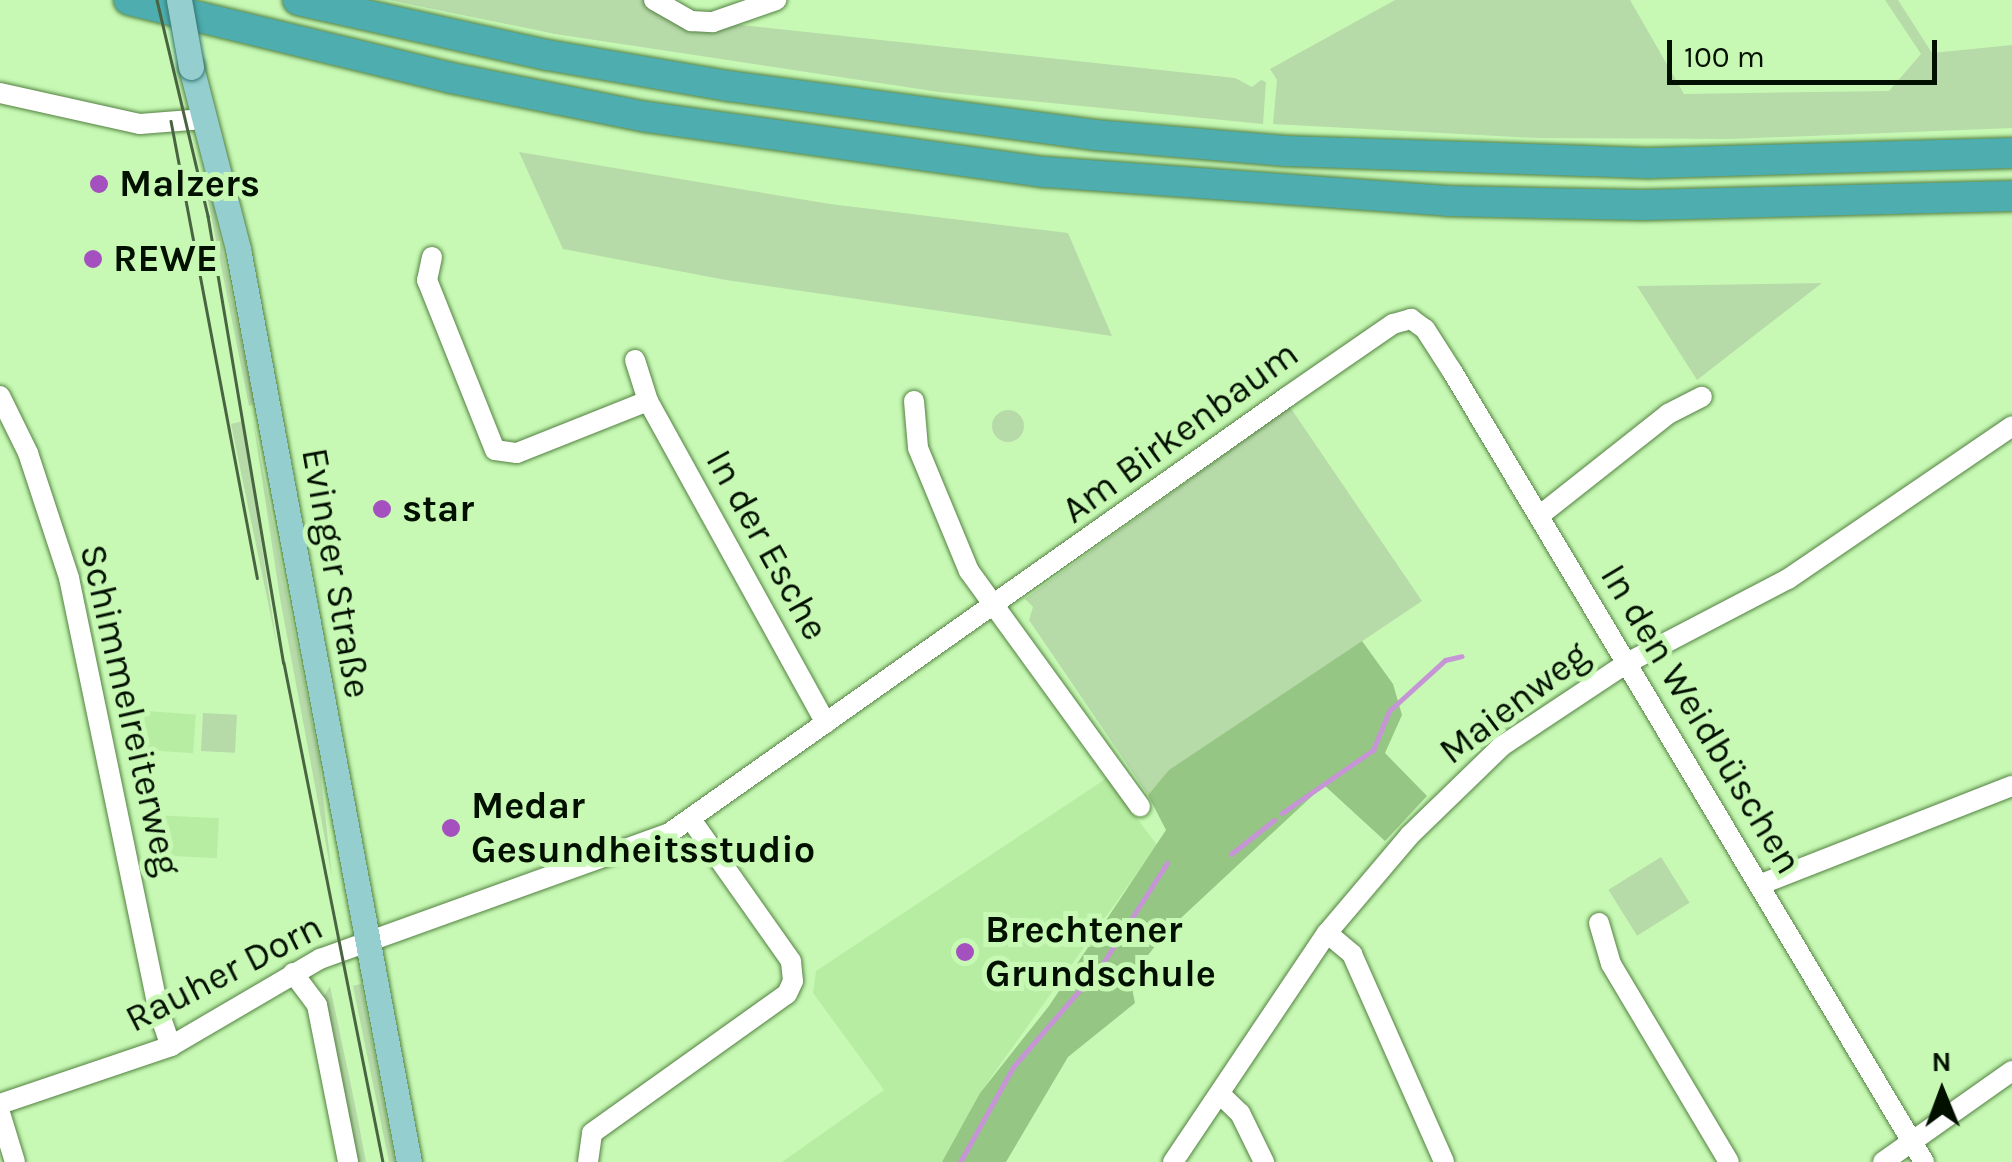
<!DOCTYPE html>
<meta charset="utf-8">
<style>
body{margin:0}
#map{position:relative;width:2012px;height:1162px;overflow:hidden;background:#c7f9b4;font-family:Karla,sans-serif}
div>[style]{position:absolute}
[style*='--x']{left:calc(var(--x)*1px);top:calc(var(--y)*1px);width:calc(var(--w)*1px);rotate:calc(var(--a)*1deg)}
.built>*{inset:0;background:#b7eda2;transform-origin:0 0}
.green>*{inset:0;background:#b7daa9;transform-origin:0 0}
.round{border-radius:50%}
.forest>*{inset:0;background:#96c683}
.stream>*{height:5px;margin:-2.5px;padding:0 2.5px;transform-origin:2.5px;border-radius:2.5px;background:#c595d6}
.roads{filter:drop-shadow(0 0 2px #548142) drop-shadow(0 0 2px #548142)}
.minor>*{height:20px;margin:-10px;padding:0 10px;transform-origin:10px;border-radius:10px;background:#fff}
.major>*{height:25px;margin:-12.5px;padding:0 12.5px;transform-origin:12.5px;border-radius:12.5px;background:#94cecf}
.highway>*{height:30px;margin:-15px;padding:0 15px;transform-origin:15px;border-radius:15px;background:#4dadaf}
.tram>*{height:2.5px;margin:-1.25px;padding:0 1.25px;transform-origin:1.25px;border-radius:1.25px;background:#496441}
.bridges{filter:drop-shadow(0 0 2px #337672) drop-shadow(0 0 2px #337672)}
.major-bridge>*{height:25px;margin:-12.5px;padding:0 12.5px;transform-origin:12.5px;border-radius:12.5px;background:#94cecf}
.dots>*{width:28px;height:28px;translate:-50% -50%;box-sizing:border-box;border:5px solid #c7f9b4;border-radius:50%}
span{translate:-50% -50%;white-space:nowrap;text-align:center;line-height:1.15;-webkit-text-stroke:10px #c7f9b4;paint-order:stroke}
.poi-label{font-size:38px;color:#021000;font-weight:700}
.left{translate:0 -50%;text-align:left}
.street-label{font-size:38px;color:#021000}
.north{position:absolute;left:1892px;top:1042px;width:100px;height:100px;-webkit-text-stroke:8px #c7f9b4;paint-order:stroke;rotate:359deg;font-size:28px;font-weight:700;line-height:40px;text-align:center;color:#021000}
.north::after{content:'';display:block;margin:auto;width:35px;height:45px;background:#021000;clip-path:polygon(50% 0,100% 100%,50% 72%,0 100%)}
.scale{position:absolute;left:1667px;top:40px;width:270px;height:45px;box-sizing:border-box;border:5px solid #021000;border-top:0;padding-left:12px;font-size:30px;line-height:35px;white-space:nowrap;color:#021000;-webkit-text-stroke:8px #c7f9b4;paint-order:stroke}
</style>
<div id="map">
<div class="built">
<div style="left:133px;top:710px;width:63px;height:39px;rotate:4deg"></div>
<div style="clip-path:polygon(1107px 778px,1157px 845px,980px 1093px,948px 1156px,942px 1162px,782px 1162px,884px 1090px,813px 993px,816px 971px)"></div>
<div style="left:155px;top:815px;width:64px;height:40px;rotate:3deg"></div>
</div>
<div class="green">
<div style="clip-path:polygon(389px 0,654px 0,713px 22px,1235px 78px,1252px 87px,1261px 80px,1266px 82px,1263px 124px,939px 92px,555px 34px)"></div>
<div style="clip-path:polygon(1395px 0,1630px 0,1684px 94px,1889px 91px,1921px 54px,1885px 0,1898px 0,1932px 53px,2012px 45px,2012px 128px,1732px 139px,1537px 138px,1273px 124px,1277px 80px,1270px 69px)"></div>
<div style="clip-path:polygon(519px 152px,830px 204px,1068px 233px,1112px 336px,726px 280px,563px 249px)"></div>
<div style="clip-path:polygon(209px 184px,254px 404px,249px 406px,205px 185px)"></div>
<div style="clip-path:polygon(1822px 283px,1697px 380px,1637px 286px)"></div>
<div style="clip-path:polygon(1290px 407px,1422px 601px,1170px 770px,1148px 795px,1029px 620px,1033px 607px,1025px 599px)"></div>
<div class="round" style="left:992px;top:410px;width:32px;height:32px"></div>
<div style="clip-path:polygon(253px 419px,319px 758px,332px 877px,280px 598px)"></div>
<div style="clip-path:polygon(243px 421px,277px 646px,231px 424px)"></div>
<div style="left:203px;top:713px;width:34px;height:38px;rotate:3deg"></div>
<div style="left:1661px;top:857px;width:54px;height:62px;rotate:58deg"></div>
<div style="clip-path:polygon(361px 984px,395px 1162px,389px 1162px,353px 986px)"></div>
<div style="clip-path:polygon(330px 986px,355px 1105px,366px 1162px,357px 1162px,323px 998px)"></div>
</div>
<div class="forest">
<div style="clip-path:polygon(1362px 641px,1393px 684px,1402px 715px,1385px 753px,1427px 796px,1385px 841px,1324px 785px,1167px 931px,1130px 978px,1135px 1003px,1068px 1057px,1006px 1162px,942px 1162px,980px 1093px,1049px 1006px,1166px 830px,1148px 795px,1169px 770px)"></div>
</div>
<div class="stream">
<div style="--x:1282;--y:813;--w:111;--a:-34.7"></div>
<div style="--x:1373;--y:750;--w:42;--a:-67.7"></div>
<div style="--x:1389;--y:711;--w:76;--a:-42.3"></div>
<div style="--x:1445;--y:660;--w:17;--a:-13"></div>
<div style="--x:1231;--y:854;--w:55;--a:-38.3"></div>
<div style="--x:960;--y:1162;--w:109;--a:-60.8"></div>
<div style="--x:1013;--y:1067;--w:138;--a:-49.1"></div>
<div style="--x:1103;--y:963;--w:119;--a:-57.4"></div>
</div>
<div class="roads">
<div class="minor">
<div style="--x:654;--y:0;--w:43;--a:29.6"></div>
<div style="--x:691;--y:21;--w:22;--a:3"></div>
<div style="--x:713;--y:22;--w:67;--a:-19.2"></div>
<div style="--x:0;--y:93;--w:143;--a:12.5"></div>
<div style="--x:140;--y:124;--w:64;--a:-4.5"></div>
<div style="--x:432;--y:257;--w:24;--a:102"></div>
<div style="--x:427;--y:280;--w:183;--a:68.2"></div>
<div style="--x:495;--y:450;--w:22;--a:8"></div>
<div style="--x:517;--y:453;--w:141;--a:-21.7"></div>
<div style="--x:635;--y:360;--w:43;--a:72.4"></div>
<div style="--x:648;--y:401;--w:368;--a:61.1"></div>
<div style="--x:0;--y:396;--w:64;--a:63.8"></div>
<div style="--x:28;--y:453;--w:132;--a:71.8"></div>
<div style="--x:69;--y:578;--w:443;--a:78.3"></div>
<div style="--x:159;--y:1012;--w:36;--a:71"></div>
<div style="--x:914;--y:401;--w:47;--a:85.1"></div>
<div style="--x:918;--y:448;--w:133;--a:67.5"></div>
<div style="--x:969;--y:571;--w:291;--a:54"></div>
<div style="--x:1539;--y:516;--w:164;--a:-38.3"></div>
<div style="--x:1668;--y:414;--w:38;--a:-27"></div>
<div style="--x:1759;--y:885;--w:272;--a:-21.4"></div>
<div style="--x:1599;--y:923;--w:43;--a:73.7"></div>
<div style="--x:1611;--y:964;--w:230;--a:59.2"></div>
<div style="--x:1327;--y:933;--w:33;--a:40"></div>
<div style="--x:1352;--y:954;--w:227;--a:66.1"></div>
<div style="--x:293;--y:973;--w:40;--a:53"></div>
<div style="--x:317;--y:1005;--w:160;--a:78.8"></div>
<div style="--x:1220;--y:1094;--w:28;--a:44"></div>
<div style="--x:1240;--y:1113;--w:55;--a:63.9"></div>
<div style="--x:0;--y:1104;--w:181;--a:-18.7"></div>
<div style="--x:171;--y:1046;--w:173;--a:-30.3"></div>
<div style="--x:320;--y:959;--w:370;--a:-19.8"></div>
<div style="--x:668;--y:834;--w:758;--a:-35.22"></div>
<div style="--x:1287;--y:397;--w:129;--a:-34.6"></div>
<div style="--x:1393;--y:324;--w:19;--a:-16"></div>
<div style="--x:1411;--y:319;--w:17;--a:36"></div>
<div style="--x:1425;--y:329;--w:50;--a:57.3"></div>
<div style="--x:1452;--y:371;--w:921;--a:59.17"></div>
<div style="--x:0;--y:1113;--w:51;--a:73"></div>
<div style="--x:588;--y:1162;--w:29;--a:-82"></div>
<div style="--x:592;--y:1133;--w:239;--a:-35.5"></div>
<div style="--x:787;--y:994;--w:14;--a:-65"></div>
<div style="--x:793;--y:981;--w:20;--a:-96"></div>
<div style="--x:791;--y:961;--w:174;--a:-125.2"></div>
<div style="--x:1173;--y:1162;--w:276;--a:-56.1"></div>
<div style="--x:1327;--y:933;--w:128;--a:-49.7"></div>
<div style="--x:1410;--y:835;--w:128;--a:-44.1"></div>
<div style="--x:1502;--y:746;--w:150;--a:-33.6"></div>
<div style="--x:1627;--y:663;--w:182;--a:-27.6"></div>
<div style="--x:1788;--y:579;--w:271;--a:-34.3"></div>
<div style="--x:1883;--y:1162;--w:158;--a:-35.2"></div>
</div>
<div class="major">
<div style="--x:191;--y:67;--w:188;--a:75.5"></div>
<div style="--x:238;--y:249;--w:929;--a:79.39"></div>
</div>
<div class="highway">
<div style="--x:129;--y:0;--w:331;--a:13.6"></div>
<div style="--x:451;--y:78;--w:200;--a:11.3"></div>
<div style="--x:647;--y:117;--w:402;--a:7.9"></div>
<div style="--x:1045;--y:172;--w:404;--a:4.1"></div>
<div style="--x:1448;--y:201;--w:195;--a:1.2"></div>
<div style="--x:1643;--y:205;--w:369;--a:-1.4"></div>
<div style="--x:298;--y:0;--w:255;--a:12.5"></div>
<div style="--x:547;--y:55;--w:185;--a:9.7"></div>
<div style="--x:729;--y:86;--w:369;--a:7.6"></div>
<div style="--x:1095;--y:135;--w:191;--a:4.8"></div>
<div style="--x:1285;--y:151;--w:366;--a:1.9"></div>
<div style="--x:1651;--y:163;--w:361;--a:-1.6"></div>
</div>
</div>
<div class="tram">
<div style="--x:157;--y:0;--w:222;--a:76.7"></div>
<div style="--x:208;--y:216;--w:453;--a:80.4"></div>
<div style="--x:284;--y:663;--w:509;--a:78.78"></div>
<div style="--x:171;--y:121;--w:465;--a:79.3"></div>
</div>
<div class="bridges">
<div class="major-bridge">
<div style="--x:179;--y:0;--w:68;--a:79.8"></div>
</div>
</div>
<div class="dots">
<div style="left:99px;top:184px;background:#a450bf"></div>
<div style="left:93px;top:259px;background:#a450bf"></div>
<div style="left:382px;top:509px;background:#a450bf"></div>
<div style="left:451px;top:828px;background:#a450bf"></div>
<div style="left:965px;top:952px;background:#a450bf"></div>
</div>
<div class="poi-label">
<span class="left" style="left:119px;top:184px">Malzers</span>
<span class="left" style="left:113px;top:259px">REWE</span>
<span class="left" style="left:402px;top:509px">star</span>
<span class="left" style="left:471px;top:828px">Medar<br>Gesundheitsstudio</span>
<span class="left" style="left:985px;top:952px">Brechtener<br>Grundschule</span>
</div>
<div class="street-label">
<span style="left:1180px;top:432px;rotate:-36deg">Am Birkenbaum</span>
<span style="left:767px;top:545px;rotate:61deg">In der Esche</span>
<span style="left:336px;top:573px;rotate:80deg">Evinger Straße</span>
<span style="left:1514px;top:703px;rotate:-37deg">Maienweg</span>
<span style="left:130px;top:710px;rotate:77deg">Schimmelreiterweg</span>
<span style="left:1701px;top:719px;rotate:59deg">In den Weidbüschen</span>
<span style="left:224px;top:973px;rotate:-27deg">Rauher Dorn</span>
</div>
<div class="north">N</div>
<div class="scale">100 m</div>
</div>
